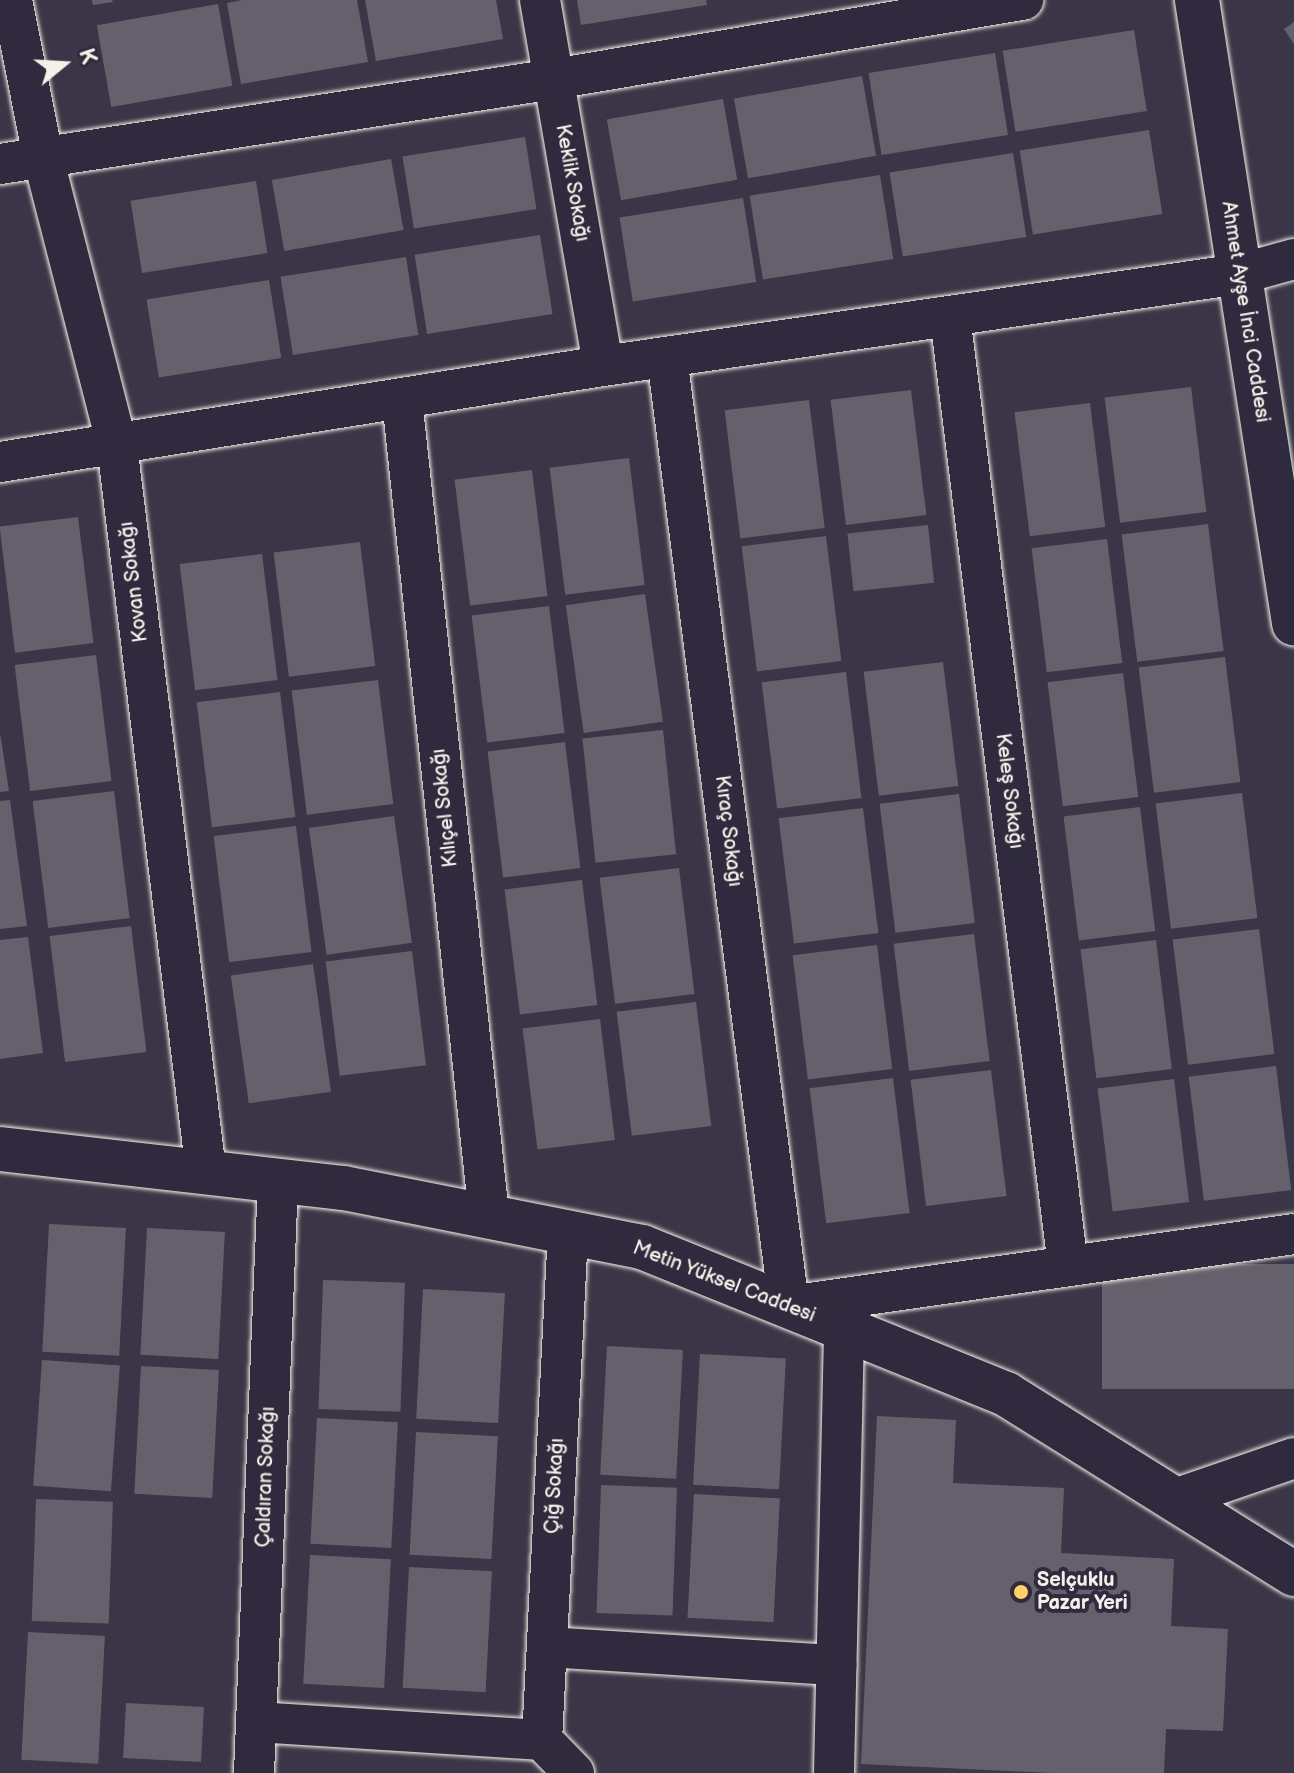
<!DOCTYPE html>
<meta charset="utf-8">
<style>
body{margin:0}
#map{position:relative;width:1294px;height:1773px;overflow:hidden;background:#3b3647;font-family:"Balsamiq Sans",sans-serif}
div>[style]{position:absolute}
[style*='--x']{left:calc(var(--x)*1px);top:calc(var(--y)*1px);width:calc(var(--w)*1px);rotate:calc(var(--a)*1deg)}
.building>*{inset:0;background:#65616c;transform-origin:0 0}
.roads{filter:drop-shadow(0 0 2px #f4f1e8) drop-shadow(0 0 2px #f4f1e8)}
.street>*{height:40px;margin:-20px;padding:0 20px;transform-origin:20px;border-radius:20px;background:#2f2a3d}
.secondary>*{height:44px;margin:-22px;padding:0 22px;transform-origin:22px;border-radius:22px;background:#2f2a3d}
.dots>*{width:22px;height:22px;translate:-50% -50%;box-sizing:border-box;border:4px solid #2f2a3d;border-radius:50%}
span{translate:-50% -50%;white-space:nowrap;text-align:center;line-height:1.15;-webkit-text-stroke:8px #2f2a3d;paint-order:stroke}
.street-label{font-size:20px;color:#f4f1e8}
.poi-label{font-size:20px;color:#f4f1e8;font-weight:700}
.left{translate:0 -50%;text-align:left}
.north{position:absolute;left:24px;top:24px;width:80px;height:80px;-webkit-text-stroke:6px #2f2a3d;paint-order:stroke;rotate:72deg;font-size:22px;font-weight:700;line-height:32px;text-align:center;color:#f4f1e8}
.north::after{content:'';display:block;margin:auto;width:28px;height:36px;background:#f4f1e8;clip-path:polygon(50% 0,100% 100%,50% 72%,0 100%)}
</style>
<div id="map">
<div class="building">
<div style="clip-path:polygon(92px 0,112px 0,113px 2px,93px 5px)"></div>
<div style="clip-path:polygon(242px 0,357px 0,368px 62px,241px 84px,227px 3px)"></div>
<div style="clip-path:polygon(365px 0,496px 0,503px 39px,376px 61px)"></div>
<div style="clip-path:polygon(577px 0,706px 0,707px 5px,581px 25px)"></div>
<div style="left:218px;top:4px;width:83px;height:123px;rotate:80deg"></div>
<div style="clip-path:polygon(1294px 22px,1294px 44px,1284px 29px)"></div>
<div style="left:1134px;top:30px;width:82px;height:133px;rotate:81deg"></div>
<div style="left:995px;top:53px;width:83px;height:128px;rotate:81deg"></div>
<div style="left:862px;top:76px;width:81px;height:130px;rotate:80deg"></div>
<div style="left:723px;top:99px;width:82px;height:118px;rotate:80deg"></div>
<div style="left:1149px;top:130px;width:85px;height:131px;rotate:81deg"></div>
<div style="left:525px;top:137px;width:73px;height:124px;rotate:81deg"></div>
<div style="left:1013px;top:153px;width:85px;height:125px;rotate:81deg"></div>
<div style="left:391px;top:159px;width:72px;height:121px;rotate:80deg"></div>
<div style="left:880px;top:175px;width:85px;height:132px;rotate:81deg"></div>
<div style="left:256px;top:181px;width:73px;height:127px;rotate:81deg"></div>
<div style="left:743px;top:198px;width:85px;height:125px;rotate:81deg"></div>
<div style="left:540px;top:235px;width:80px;height:127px;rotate:81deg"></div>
<div style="left:406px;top:257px;width:79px;height:127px;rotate:81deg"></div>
<div style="left:269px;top:280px;width:79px;height:124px;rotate:81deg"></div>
<div style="left:1191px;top:387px;width:126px;height:87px;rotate:83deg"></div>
<div style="left:911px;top:390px;width:126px;height:81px;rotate:83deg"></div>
<div style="left:809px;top:400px;width:129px;height:85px;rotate:83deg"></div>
<div style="left:1090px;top:403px;width:125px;height:76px;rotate:83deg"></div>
<div style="left:629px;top:458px;width:128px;height:80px;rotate:83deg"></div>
<div style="left:532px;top:470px;width:127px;height:78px;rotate:83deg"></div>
<div style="left:78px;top:517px;width:127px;height:79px;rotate:83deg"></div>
<div style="left:1208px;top:524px;width:128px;height:87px;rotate:83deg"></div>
<div style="left:928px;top:525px;width:58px;height:81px;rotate:84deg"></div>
<div style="left:826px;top:536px;width:126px;height:85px;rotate:83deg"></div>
<div style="left:1107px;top:539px;width:125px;height:76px;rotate:83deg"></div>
<div style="left:360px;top:542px;width:125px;height:87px;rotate:83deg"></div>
<div style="left:262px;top:554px;width:127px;height:83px;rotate:83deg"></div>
<div style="left:645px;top:594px;width:129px;height:80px;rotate:82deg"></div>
<div style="left:549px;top:606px;width:128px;height:78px;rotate:83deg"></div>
<div style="left:96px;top:655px;width:127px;height:82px;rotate:83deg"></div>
<div style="left:1225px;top:657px;width:126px;height:87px;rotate:83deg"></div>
<div style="left:943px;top:662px;width:125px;height:80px;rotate:83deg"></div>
<div style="left:846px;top:672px;width:127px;height:85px;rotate:83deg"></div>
<div style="left:1123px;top:673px;width:125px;height:76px;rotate:83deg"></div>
<div style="left:378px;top:680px;width:125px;height:87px;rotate:83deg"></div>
<div style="left:280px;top:692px;width:126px;height:84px;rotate:83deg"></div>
<div style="left:663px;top:730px;width:125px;height:81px;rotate:84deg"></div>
<div style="clip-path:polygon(0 733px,9px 791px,0 792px)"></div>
<div style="left:565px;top:742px;width:127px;height:78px;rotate:83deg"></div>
<div style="left:114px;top:791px;width:128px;height:82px;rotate:83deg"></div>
<div style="left:1242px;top:793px;width:126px;height:87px;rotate:83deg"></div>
<div style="left:959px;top:794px;width:130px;height:80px;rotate:83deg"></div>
<div style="clip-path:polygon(10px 800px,27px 926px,0 929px,0 801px)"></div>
<div style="left:1140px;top:807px;width:125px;height:77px;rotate:83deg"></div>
<div style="left:863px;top:808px;width:126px;height:85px;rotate:83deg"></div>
<div style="left:394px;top:816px;width:128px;height:86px;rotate:82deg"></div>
<div style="left:296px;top:826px;width:127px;height:83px;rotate:83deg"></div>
<div style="left:679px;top:868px;width:127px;height:80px;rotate:83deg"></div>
<div style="left:582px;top:880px;width:126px;height:78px;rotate:83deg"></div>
<div style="left:131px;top:926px;width:127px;height:82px;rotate:83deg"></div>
<div style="left:1259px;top:929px;width:126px;height:87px;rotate:83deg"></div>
<div style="left:974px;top:934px;width:128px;height:81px;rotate:83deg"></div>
<div style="clip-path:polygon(28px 937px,43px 1053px,0 1059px,0 940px)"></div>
<div style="left:1156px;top:940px;width:130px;height:76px;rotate:83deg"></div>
<div style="left:877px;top:945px;width:125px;height:85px;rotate:83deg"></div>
<div style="left:412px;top:951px;width:115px;height:87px;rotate:83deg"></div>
<div style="left:313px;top:964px;width:129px;height:83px;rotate:82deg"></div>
<div style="left:696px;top:1002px;width:125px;height:80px;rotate:83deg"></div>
<div style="left:600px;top:1019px;width:122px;height:78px;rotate:83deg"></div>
<div style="left:1276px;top:1066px;width:125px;height:88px;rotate:83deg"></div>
<div style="left:991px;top:1070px;width:127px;height:81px;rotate:83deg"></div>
<div style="left:893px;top:1078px;width:136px;height:84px;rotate:83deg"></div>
<div style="left:1174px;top:1079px;width:124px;height:77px;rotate:83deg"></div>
<div style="left:49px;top:1224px;width:77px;height:128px;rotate:3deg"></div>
<div style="left:147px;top:1228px;width:78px;height:127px;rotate:3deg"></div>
<div style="left:1294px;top:1264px;width:125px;height:192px;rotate:90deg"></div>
<div style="left:323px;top:1280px;width:82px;height:129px;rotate:2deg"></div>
<div style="left:423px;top:1289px;width:82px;height:130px;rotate:3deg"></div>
<div style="left:607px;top:1346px;width:76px;height:129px;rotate:3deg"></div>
<div style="left:700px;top:1354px;width:86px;height:131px;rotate:3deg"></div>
<div style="left:42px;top:1360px;width:78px;height:126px;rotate:4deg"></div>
<div style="left:141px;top:1366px;width:78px;height:128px;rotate:3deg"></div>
<div style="clip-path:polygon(877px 1416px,956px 1420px,953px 1483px,1064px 1488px,1061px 1553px,1174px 1559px,1171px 1626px,1228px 1629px,1223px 1731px,1166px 1729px,1164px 1773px,1052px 1773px,861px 1764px)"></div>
<div style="left:317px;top:1418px;width:81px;height:126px;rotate:3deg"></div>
<div style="left:416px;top:1432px;width:82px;height:123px;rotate:3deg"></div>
<div style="left:601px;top:1485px;width:76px;height:128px;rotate:2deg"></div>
<div style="left:694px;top:1494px;width:86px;height:124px;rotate:3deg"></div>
<div style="left:36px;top:1499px;width:77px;height:122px;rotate:2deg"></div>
<div style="left:310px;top:1555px;width:81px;height:129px;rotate:3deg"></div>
<div style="left:409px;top:1567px;width:83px;height:121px;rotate:3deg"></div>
<div style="left:28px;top:1632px;width:77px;height:128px;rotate:3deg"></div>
<div style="left:126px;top:1703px;width:78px;height:55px;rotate:3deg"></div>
</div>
<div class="roads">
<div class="street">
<div style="--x:12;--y:0;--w:160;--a:78.8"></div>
<div style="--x:43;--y:157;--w:297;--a:75.6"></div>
<div style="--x:117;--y:445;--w:732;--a:83.02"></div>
<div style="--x:540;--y:0;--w:371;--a:80.2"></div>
<div style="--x:0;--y:164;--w:560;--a:-8.72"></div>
<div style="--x:554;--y:79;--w:476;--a:-9.6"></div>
<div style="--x:950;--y:316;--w:957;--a:82.92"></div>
<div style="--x:667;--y:357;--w:957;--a:82.67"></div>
<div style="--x:789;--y:1306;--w:510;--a:-8.11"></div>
<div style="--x:402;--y:399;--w:822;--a:83.92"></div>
<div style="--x:0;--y:462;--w:611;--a:-9.05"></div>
<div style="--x:603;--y:366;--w:644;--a:-8.22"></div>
<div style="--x:1240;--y:274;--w:56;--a:-15.5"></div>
<div style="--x:1175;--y:1499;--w:126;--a:-19"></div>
<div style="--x:547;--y:1647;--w:290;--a:3.6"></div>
<div style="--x:256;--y:1722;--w:287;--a:3.6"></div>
<div style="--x:542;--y:1740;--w:46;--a:45.9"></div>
<div style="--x:542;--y:1740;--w:509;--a:-87.07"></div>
<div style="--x:254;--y:1773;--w:593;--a:-87.68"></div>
<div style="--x:834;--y:1773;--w:445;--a:-88.7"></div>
</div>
<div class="secondary">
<div style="--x:1197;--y:0;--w:631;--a:81.15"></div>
<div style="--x:0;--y:1149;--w:346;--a:6.5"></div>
<div style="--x:344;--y:1188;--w:304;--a:11.2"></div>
<div style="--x:642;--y:1247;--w:393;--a:22"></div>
<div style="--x:1006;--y:1394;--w:340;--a:32"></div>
</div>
</div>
<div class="dots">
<div style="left:1021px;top:1592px;background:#ffd166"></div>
</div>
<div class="street-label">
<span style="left:572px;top:183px;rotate:80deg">Keklik Sokağı</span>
<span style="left:1245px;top:312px;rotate:81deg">Ahmet Ayşe İnci Caddesi</span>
<span style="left:134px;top:582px;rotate:-97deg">Kovan Sokağı</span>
<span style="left:1009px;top:791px;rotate:83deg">Keleş Sokağı</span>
<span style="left:445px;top:808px;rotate:-96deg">Kılıçel Sokağı</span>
<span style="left:728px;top:831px;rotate:83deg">Kıraç Sokağı</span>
<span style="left:724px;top:1282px;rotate:21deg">Metin Yüksel Caddesi</span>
<span style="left:266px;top:1477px;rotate:-88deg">Çaldıran Sokağı</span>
<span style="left:555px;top:1486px;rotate:-87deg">Çığ Sokağı</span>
</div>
<div class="poi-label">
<span class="left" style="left:1037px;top:1592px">Selçuklu<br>Pazar Yeri</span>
</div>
<div class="north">K</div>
</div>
